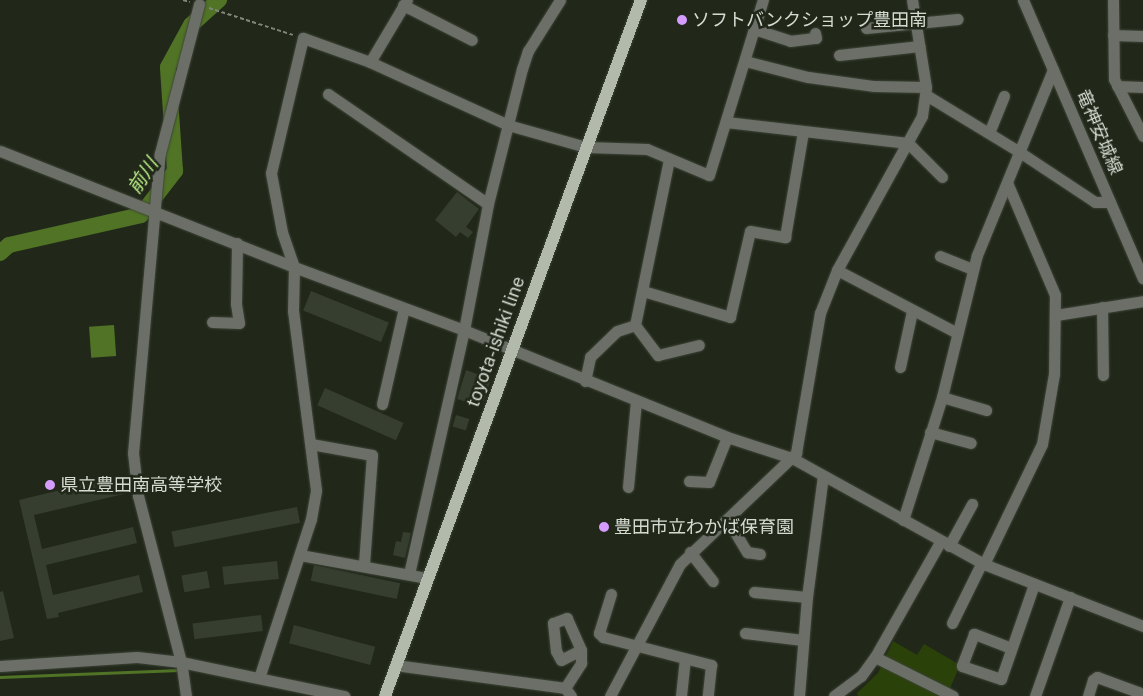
<!DOCTYPE html>
<meta charset="utf-8">
<style>
body{margin:0}
#map{position:relative;width:1143px;height:696px;overflow:hidden;background:#21281a;font-family:"Public Sans","Noto Sans JP",sans-serif}
div>[style]{position:absolute}
[style*='--x']{left:calc(var(--x)*1px);top:calc(var(--y)*1px);width:calc(var(--w)*1px);rotate:calc(var(--a)*1deg)}
.green>*{inset:0;background:#2a4109}
.water>*{inset:0;background:#507325;transform-origin:0 0}
.stream>*{height:2.5px;margin:-1.25px;padding:0 1.25px;transform-origin:1.25px;border-radius:1.25px;background:#507325}
.river>*{height:16px;margin:-8px;padding:0 8px;transform-origin:8px;border-radius:8px;background:#507325}
.building>*{inset:0;background:#363e2f;transform-origin:0 0}
.path>*{height:2px;margin-top:-1px;transform-origin:0;background:repeating-linear-gradient(90deg,#7f8579 0 4px,transparent 0 6.5px)}
.roads{filter:drop-shadow(0 0 1px #3e4537) drop-shadow(0 0 1px #3e4537)}
.minor>*{height:11px;margin:-5.5px;padding:0 5.5px;transform-origin:5.5px;border-radius:5.5px;background:#6b6f68}
.major>*{height:12px;margin:-6px;padding:0 6px;transform-origin:6px;border-radius:6px;background:#b2baab}
.dots>*{width:14px;height:14px;translate:-50% -50%;box-sizing:border-box;border:2px solid #21281a;border-radius:50%}
span{translate:-50% -50%;white-space:nowrap;text-align:center;line-height:1.15;-webkit-text-stroke:5px #21281a;paint-order:stroke}
.poi-label{font-size:18px;color:#d6dbd2}
.left{translate:0 -50%;text-align:left}
.street-label{font-size:18px;color:#d6dbd2}
.water-label{font-size:19px;color:#bef188;font-style:italic}
</style>
<div id="map">
<div class="green">
<div style="clip-path:polygon(893px 641px,917px 655px,924px 644px,960px 665px,948px 693px,954px 696px,858px 696px,857px 693px,878px 673px)"></div>
</div>
<div class="water">
<div style="left:114px;top:325px;width:31px;height:25px;rotate:86deg"></div>
</div>
<div class="stream">
<div style="--x:0;--y:677;--w:179;--a:-2.2"></div>
</div>
<div class="river">
<div style="--x:0;--y:253;--w:12;--a:-42"></div>
<div style="--x:9;--y:245;--w:135;--a:-12.8"></div>
<div style="--x:141;--y:215;--w:56;--a:-52.3"></div>
<div style="--x:175;--y:171;--w:104;--a:-93.9"></div>
<div style="--x:168;--y:67;--w:48;--a:-61.3"></div>
<div style="--x:191;--y:25;--w:38;--a:-42"></div>
</div>
<div class="building">
<div style="clip-path:polygon(457px 192px,479px 209px,466px 227px,473px 232px,468px 238px,460px 232px,456px 237px,435px 220px)"></div>
<div style="left:311px;top:291px;width:84px;height:21px;rotate:22deg"></div>
<div style="clip-path:polygon(466px 370px,491px 379px,484px 401px,478px 399px,476px 405px,457px 399px)"></div>
<div style="left:325px;top:388px;width:86px;height:19px;rotate:24deg"></div>
<div style="left:456px;top:415px;width:14px;height:12px;rotate:17deg"></div>
<div style="clip-path:polygon(119px 476px,124px 494px,34px 515px,42px 549px,133px 527px,137px 543px,46px 565px,53px 595px,139px 575px,143px 592px,58px 613px,59px 617px,47px 619px,19px 500px)"></div>
<div style="left:297px;top:507px;width:16px;height:128px;rotate:79deg"></div>
<div style="clip-path:polygon(403px 532px,411px 533px,405px 558px,393px 555px,396px 541px,401px 542px)"></div>
<div style="left:277px;top:561px;width:18px;height:55px;rotate:84deg"></div>
<div style="left:314px;top:565px;width:88px;height:16px;rotate:12deg"></div>
<div style="left:207px;top:571px;width:17px;height:26px;rotate:80deg"></div>
<div style="clip-path:polygon(3px 591px,14px 638px,0 641px,0 592px)"></div>
<div style="left:261px;top:615px;width:16px;height:69px;rotate:83deg"></div>
<div style="left:294px;top:625px;width:84px;height:19px;rotate:15deg"></div>
</div>
<div class="path">
<div style="--x:183;--y:0;--w:7;--a:16"></div>
<div style="--x:209;--y:8;--w:88;--a:17.8"></div>
</div>
<div class="roads">
<div class="minor">
<div style="--x:1023;--y:0;--w:303;--a:66.7"></div>
<div style="--x:1113;--y:0;--w:79;--a:89.3"></div>
<div style="--x:1114;--y:79;--w:64;--a:63"></div>
<div style="--x:403;--y:5;--w:77;--a:26.9"></div>
<div style="--x:866;--y:28;--w:92;--a:-5.6"></div>
<div style="--x:754;--y:29;--w:38;--a:18"></div>
<div style="--x:790;--y:41;--w:26;--a:-7"></div>
<div style="--x:816;--y:38;--w:5;--a:-101"></div>
<div style="--x:1113;--y:35;--w:30;--a:2"></div>
<div style="--x:839;--y:55;--w:81;--a:-6.4"></div>
<div style="--x:745;--y:61;--w:65;--a:14.3"></div>
<div style="--x:808;--y:77;--w:67;--a:7.8"></div>
<div style="--x:874;--y:86;--w:52;--a:1.1"></div>
<div style="--x:370;--y:62;--w:72;--a:-59.2"></div>
<div style="--x:1117;--y:86;--w:26;--a:2"></div>
<div style="--x:328;--y:94;--w:194;--a:34.5"></div>
<div style="--x:926;--y:95;--w:108;--a:31.3"></div>
<div style="--x:1018;--y:151;--w:92;--a:33.5"></div>
<div style="--x:1095;--y:202;--w:15;--a:0"></div>
<div style="--x:726;--y:122;--w:183;--a:6.6"></div>
<div style="--x:908;--y:143;--w:48;--a:45"></div>
<div style="--x:989;--y:133;--w:40;--a:-68"></div>
<div style="--x:0;--y:151;--w:316;--a:21.5"></div>
<div style="--x:294;--y:267;--w:181;--a:20.3"></div>
<div style="--x:464;--y:330;--w:284;--a:22.1"></div>
<div style="--x:727;--y:437;--w:68;--a:17.9"></div>
<div style="--x:792;--y:458;--w:219;--a:28.9"></div>
<div style="--x:984;--y:564;--w:171;--a:21.3"></div>
<div style="--x:940;--y:256;--w:35;--a:22"></div>
<div style="--x:837;--y:270;--w:136;--a:27.7"></div>
<div style="--x:643;--y:291;--w:91;--a:16.6"></div>
<div style="--x:730;--y:317;--w:88;--a:-76.9"></div>
<div style="--x:750;--y:231;--w:36;--a:10"></div>
<div style="--x:785;--y:237;--w:107;--a:-80.3"></div>
<div style="--x:1102;--y:307;--w:68;--a:89.2"></div>
<div style="--x:1056;--y:315;--w:88;--a:-9.1"></div>
<div style="--x:212;--y:322;--w:27;--a:2"></div>
<div style="--x:239;--y:323;--w:20;--a:-99"></div>
<div style="--x:236;--y:303;--w:60;--a:-89"></div>
<div style="--x:635;--y:325;--w:168;--a:-78.4"></div>
<div style="--x:900;--y:367;--w:57;--a:-77.9"></div>
<div style="--x:585;--y:381;--w:25;--a:-78"></div>
<div style="--x:590;--y:357;--w:37;--a:-44"></div>
<div style="--x:617;--y:331;--w:19;--a:-18"></div>
<div style="--x:635;--y:325;--w:38;--a:53"></div>
<div style="--x:658;--y:355;--w:42;--a:-13.7"></div>
<div style="--x:942;--y:397;--w:46;--a:16.5"></div>
<div style="--x:382;--y:404;--w:98;--a:-77.1"></div>
<div style="--x:930;--y:432;--w:42;--a:15"></div>
<div style="--x:311;--y:444;--w:62;--a:10.2"></div>
<div style="--x:372;--y:455;--w:109;--a:94.2"></div>
<div style="--x:689;--y:481;--w:20;--a:3"></div>
<div style="--x:709;--y:482;--w:48;--a:-68.2"></div>
<div style="--x:628;--y:487;--w:86;--a:-84.7"></div>
<div style="--x:727;--y:519;--w:39;--a:59"></div>
<div style="--x:747;--y:552;--w:13;--a:9"></div>
<div style="--x:903;--y:520;--w:129;--a:-72.4"></div>
<div style="--x:942;--y:397;--w:146;--a:-76.2"></div>
<div style="--x:977;--y:255;--w:200;--a:-67.7"></div>
<div style="--x:949;--y:546;--w:48;--a:-61.3"></div>
<div style="--x:690;--y:552;--w:37;--a:52"></div>
<div style="--x:300;--y:555;--w:128;--a:10.3"></div>
<div style="--x:984;--y:564;--w:133;--a:-64.2"></div>
<div style="--x:1042;--y:444;--w:71;--a:-80.3"></div>
<div style="--x:1054;--y:374;--w:79;--a:-89.3"></div>
<div style="--x:1055;--y:295;--w:120;--a:-113.1"></div>
<div style="--x:409;--y:574;--w:250;--a:-77.3"></div>
<div style="--x:464;--y:330;--w:128;--a:-79.2"></div>
<div style="--x:488;--y:204;--w:139;--a:-75.9"></div>
<div style="--x:522;--y:69;--w:19;--a:-72"></div>
<div style="--x:528;--y:51;--w:60;--a:-57.9"></div>
<div style="--x:754;--y:592;--w:53;--a:5.4"></div>
<div style="--x:611;--y:594;--w:41;--a:107.1"></div>
<div style="--x:599;--y:633;--w:6;--a:45"></div>
<div style="--x:603;--y:637;--w:112;--a:14.5"></div>
<div style="--x:711;--y:665;--w:31;--a:96"></div>
<div style="--x:952;--y:623;--w:68;--a:-63.8"></div>
<div style="--x:745;--y:633;--w:58;--a:6.9"></div>
<div style="--x:1011;--y:648;--w:40;--a:-159"></div>
<div style="--x:974;--y:634;--w:34;--a:111"></div>
<div style="--x:962;--y:666;--w:41;--a:18.4"></div>
<div style="--x:1001;--y:679;--w:101;--a:-70.8"></div>
<div style="--x:875;--y:657;--w:87;--a:26.6"></div>
<div style="--x:395;--y:665;--w:172;--a:7.7"></div>
<div style="--x:565;--y:688;--w:10;--a:53"></div>
<div style="--x:0;--y:666;--w:137;--a:-3.8"></div>
<div style="--x:137;--y:657;--w:44;--a:6.5"></div>
<div style="--x:181;--y:662;--w:167;--a:11.8"></div>
<div style="--x:259;--y:678;--w:167;--a:-71.9"></div>
<div style="--x:311;--y:519;--w:29;--a:-80"></div>
<div style="--x:316;--y:490;--w:180;--a:-97.3"></div>
<div style="--x:293;--y:311;--w:44;--a:-88.7"></div>
<div style="--x:294;--y:267;--w:37;--a:-109"></div>
<div style="--x:282;--y:232;--w:60;--a:-100.6"></div>
<div style="--x:271;--y:173;--w:139;--a:-76.7"></div>
<div style="--x:303;--y:38;--w:71;--a:19.7"></div>
<div style="--x:370;--y:62;--w:152;--a:24.5"></div>
<div style="--x:508;--y:125;--w:81;--a:15.8"></div>
<div style="--x:586;--y:147;--w:61;--a:1.9"></div>
<div style="--x:647;--y:149;--w:67;--a:22.8"></div>
<div style="--x:709;--y:175;--w:183;--a:-72.9"></div>
<div style="--x:565;--y:688;--w:30;--a:-57"></div>
<div style="--x:581;--y:663;--w:13;--a:-90"></div>
<div style="--x:581;--y:650;--w:35;--a:-114"></div>
<div style="--x:567;--y:618;--w:15;--a:160"></div>
<div style="--x:553;--y:623;--w:28;--a:84"></div>
<div style="--x:556;--y:651;--w:10;--a:61"></div>
<div style="--x:561;--y:660;--w:22;--a:-27"></div>
<div style="--x:186;--y:696;--w:34;--a:-98"></div>
<div style="--x:181;--y:662;--w:171;--a:-104.5"></div>
<div style="--x:138;--y:496;--w:43;--a:-96.6"></div>
<div style="--x:133;--y:453;--w:301;--a:-84.9"></div>
<div style="--x:160;--y:153;--w:154;--a:-75.3"></div>
<div style="--x:610;--y:696;--w:149;--a:-62.1"></div>
<div style="--x:680;--y:564;--w:161;--a:-43.7"></div>
<div style="--x:796;--y:453;--w:142;--a:-80.3"></div>
<div style="--x:820;--y:313;--w:46;--a:-68.4"></div>
<div style="--x:837;--y:270;--w:176;--a:-61.1"></div>
<div style="--x:922;--y:116;--w:29;--a:-82"></div>
<div style="--x:926;--y:87;--w:88;--a:-99.1"></div>
<div style="--x:681;--y:696;--w:37;--a:-84"></div>
<div style="--x:799;--y:696;--w:99;--a:-85.4"></div>
<div style="--x:807;--y:597;--w:122;--a:-82.5"></div>
<div style="--x:834;--y:696;--w:34;--a:-37"></div>
<div style="--x:861;--y:676;--w:24;--a:-54"></div>
<div style="--x:875;--y:657;--w:132;--a:-60.5"></div>
<div style="--x:1035;--y:696;--w:105;--a:-70.5"></div>
<div style="--x:1088;--y:696;--w:17;--a:-73"></div>
<div style="--x:1093;--y:680;--w:5;--a:-37"></div>
<div style="--x:1097;--y:677;--w:44;--a:20.1"></div>
<div style="--x:1138;--y:692;--w:4;--a:63"></div>
</div>
<div class="major">
<div style="--x:385;--y:696;--w:742;--a:-69.81"></div>
</div>
</div>
<div class="dots">
<div style="left:682px;top:20px;background:#d49cfc"></div>
<div style="left:50px;top:485px;background:#d49cfc"></div>
<div style="left:604px;top:527px;background:#d49cfc"></div>
</div>
<div class="poi-label">
<span class="left" style="left:692px;top:20px">ソフトバンクショップ豊田南</span>
<span class="left" style="left:60px;top:485px">県立豊田南高等学校</span>
<span class="left" style="left:614px;top:527px">豊田市立わかば保育園</span>
</div>
<div class="street-label">
<span style="left:1099px;top:132px;rotate:67deg">竜神安城線</span>
<span style="left:496px;top:342px;rotate:-70deg">toyota-ishiki line</span>
</div>
<div class="water-label">
<span style="left:143px;top:176px;rotate:-57deg">前川</span>
</div>
</div>
